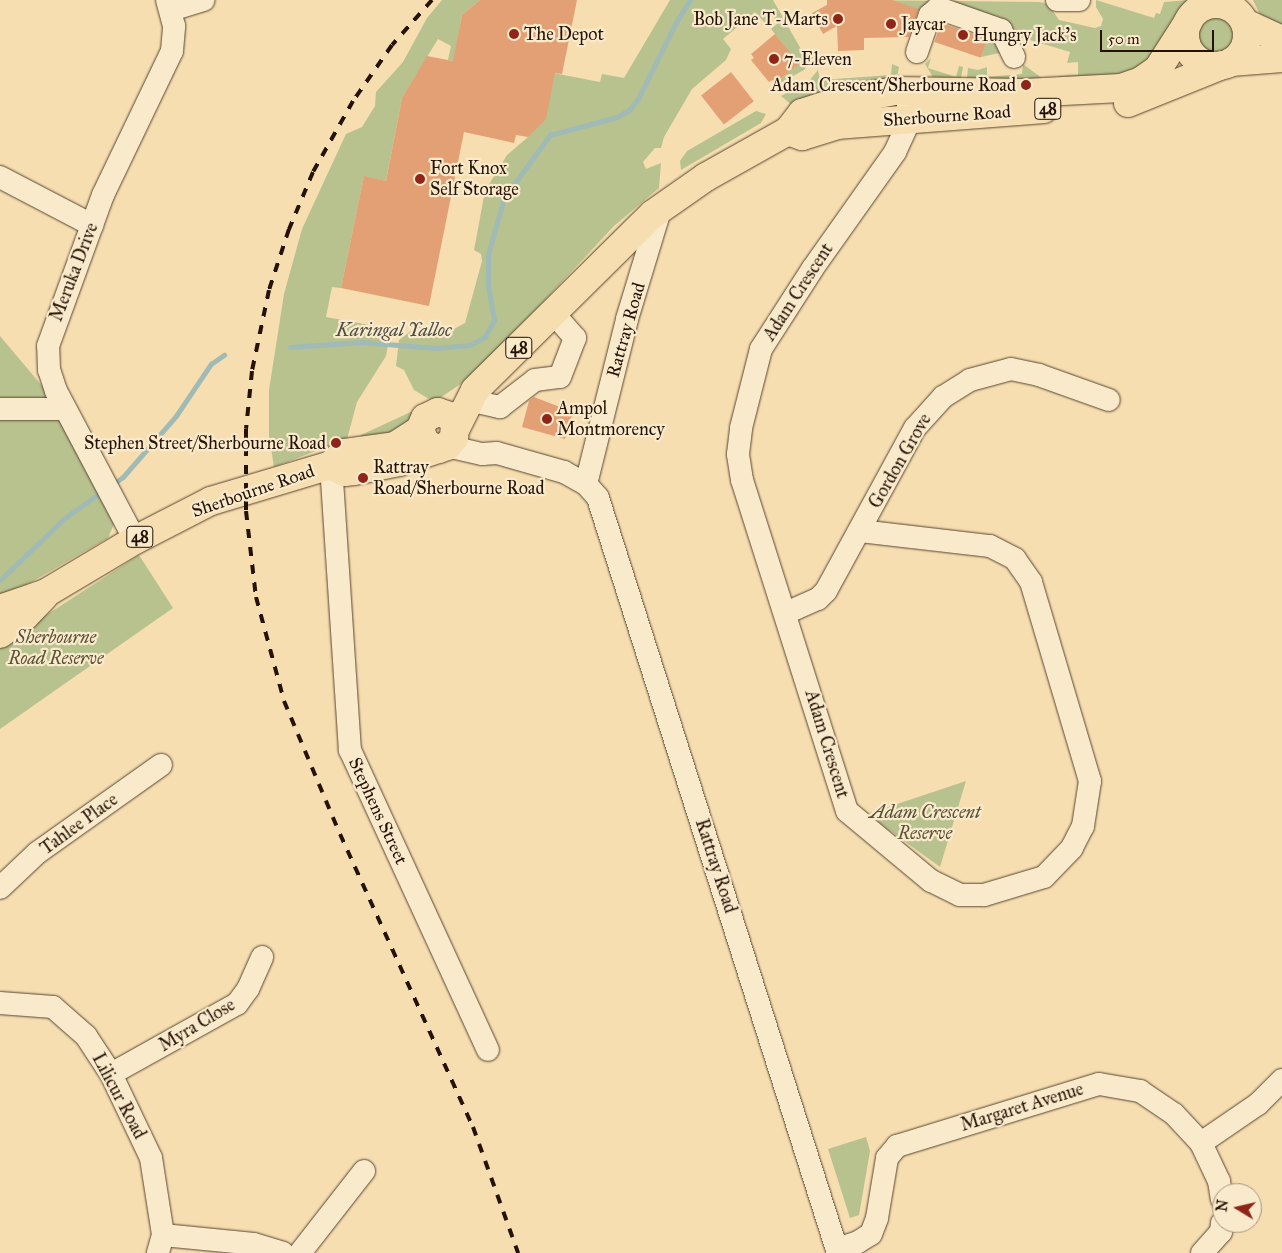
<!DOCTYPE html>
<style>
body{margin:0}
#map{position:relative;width:1282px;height:1253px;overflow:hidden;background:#f6deb1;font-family:"IM FELL Great Primer",serif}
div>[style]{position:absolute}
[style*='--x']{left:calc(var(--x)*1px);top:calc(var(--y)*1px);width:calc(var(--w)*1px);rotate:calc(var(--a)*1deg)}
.green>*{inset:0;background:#b8c28e}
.round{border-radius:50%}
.stream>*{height:4.5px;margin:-2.25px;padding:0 2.25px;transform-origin:2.25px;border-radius:2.25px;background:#a0bab6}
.building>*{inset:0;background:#e4a075;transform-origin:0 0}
.roads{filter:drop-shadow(0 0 1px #59452f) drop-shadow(0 0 1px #59452f)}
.minor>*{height:22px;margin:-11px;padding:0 11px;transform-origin:11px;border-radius:11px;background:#f9eacc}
.major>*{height:28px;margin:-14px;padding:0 14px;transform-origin:14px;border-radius:14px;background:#f6deb1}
.major>.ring{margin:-14px;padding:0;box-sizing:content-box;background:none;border:28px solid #f6deb1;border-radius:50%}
.rail>*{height:4px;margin-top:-2px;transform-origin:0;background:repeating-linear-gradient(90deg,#251204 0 9px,transparent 0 18px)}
.dots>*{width:14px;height:14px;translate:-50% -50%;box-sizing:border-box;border:2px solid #f9eacc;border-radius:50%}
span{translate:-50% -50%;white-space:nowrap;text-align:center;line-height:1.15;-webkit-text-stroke:4.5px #f9eacc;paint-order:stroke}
.shield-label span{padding:1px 4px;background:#f9eacc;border:1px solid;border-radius:4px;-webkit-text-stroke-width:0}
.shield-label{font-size:16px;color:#251204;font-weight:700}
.poi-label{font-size:18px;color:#251204}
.right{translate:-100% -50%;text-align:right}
.left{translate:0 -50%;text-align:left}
.street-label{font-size:18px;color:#251204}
.park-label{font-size:18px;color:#585034;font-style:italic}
.water-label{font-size:19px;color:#504d42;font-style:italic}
.north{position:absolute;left:1212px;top:1183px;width:50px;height:50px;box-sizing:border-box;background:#f9eacc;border:1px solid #a4947c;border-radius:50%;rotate:279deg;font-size:14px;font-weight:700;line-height:20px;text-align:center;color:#251204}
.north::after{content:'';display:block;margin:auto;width:18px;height:22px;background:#8f2418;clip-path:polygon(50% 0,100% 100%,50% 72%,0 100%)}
.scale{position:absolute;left:1100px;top:30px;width:114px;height:22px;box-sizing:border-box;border:2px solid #251204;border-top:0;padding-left:6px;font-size:15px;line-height:18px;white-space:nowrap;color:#251204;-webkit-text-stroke:4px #f9eacc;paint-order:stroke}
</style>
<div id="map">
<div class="green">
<div style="clip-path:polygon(442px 0,480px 0,462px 15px,455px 54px,600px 82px,602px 74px,624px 78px,670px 0,773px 0,806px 58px,815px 55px,804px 70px,777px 85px,775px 83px,798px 64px,771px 29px,778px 23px,773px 16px,765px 23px,755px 12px,723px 39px,731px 49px,726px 60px,692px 89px,664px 137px,661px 148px,655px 148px,643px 162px,646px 169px,661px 163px,659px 188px,614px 226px,503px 345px,465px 381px,434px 402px,414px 390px,404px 370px,396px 366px,399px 340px,419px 325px,454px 329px,465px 323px,482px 261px,481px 254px,474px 250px,485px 191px,507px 155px,528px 137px,553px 80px,448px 60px,451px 46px,438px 39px,402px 98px,386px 181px,364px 177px,341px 288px,332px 287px,326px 317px,391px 329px,386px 356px,357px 402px,347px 439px,274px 467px,269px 436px,269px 390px,284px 294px,302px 229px,346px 134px,362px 127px,375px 106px,376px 92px,403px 62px,427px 18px)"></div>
<div style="clip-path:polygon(861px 0,1040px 2px,1048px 4px,1059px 20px,1095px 28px,1101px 26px,1103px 19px,1096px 7px,1096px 0,1154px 18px,1156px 13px,1160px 14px,1164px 2px,1189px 0,1177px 14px,1144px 70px,1065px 82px,1058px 76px,1078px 75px,1078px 62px,1067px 63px,1070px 52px,1020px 37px,1017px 48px,892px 1px)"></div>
<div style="clip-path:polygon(1253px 0,1282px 0,1282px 33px,1260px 15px)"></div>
<div class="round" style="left:1196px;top:15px;width:40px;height:40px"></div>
<div style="clip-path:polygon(990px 28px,1004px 52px,981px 57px)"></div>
<div style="clip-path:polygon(931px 58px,928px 68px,956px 77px,959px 66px,963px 67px,961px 78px,967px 78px,968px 68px,978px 70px,987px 67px,987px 77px,1022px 74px,1023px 64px,1043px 79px,1042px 82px,934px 79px,925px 64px)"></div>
<div style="clip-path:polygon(892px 64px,899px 67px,897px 77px,793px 106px,781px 96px,809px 81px,818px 70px,820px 80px,891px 75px)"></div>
<div style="clip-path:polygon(756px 111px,766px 114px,761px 123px,681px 170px,680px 161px,687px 151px)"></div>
<div style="clip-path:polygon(0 336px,48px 393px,114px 524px,108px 538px,0 600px)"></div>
<div style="clip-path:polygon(415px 410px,407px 429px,360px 441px,361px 435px)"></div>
<div style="clip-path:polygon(139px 555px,173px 608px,0 729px,0 645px)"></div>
<div style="clip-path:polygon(966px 781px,940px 867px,867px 814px)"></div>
<div style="clip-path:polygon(866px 1137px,870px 1151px,859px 1215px,850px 1218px,828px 1149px)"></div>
</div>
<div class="stream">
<div style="--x:290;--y:347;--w:72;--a:-4"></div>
<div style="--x:362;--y:342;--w:74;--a:4.6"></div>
<div style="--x:436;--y:348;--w:34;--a:-5"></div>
<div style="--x:470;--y:345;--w:17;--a:-28"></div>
<div style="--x:485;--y:337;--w:19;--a:-62"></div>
<div style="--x:494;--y:320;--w:35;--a:-100"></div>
<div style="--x:488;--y:286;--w:31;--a:-90"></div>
<div style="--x:488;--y:255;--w:59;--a:-74.3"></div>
<div style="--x:504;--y:198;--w:78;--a:-53.9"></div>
<div style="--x:550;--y:135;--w:69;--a:-15"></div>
<div style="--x:617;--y:117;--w:14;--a:-30"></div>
<div style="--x:629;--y:110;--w:14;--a:-51"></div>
<div style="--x:638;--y:99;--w:84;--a:-63.7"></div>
<div style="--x:675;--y:24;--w:28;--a:-58"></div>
<div style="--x:113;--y:484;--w:12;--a:-35"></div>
<div style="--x:123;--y:477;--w:81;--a:-49"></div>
<div style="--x:176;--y:416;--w:63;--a:-56.1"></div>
<div style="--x:211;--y:364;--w:16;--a:-35"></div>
<div style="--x:0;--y:580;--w:91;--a:-43.7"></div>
<div style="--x:66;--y:517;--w:45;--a:-35.1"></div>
</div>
<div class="building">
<div style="clip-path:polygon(480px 0,577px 0,562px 74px,555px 73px,546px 119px,528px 137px,516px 135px,514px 143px,464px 132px,429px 306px,341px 288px,364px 176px,386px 181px,402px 98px,427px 56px,453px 61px,462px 15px)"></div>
<div style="clip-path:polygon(827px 0,892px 0,919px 9px,909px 37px,864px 38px,864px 50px,838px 51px,837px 26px,823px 34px,812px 13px,827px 5px)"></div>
<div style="left:941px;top:23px;width:49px;height:20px;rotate:19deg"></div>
<div style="clip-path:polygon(775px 34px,799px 64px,775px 83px,772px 80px,769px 82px,751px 60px,754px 58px,751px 54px)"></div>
<div style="left:731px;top:72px;width:37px;height:38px;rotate:52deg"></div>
<div style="clip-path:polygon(534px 397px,573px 412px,565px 439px,522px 427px,529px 401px)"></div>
</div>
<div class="roads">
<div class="minor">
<div style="--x:1057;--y:0;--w:22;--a:0"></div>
<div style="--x:171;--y:10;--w:34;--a:-17"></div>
<div style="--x:917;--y:52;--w:39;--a:-71"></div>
<div style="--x:930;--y:15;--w:11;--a:-41"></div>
<div style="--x:938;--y:8;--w:67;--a:19.2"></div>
<div style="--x:1001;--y:30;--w:30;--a:64"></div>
<div style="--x:0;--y:177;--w:104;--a:27.6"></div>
<div style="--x:469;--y:400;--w:32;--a:13"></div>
<div style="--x:500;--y:407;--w:44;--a:-37.6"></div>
<div style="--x:535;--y:380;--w:25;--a:-7"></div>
<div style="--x:560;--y:377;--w:42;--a:-69"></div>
<div style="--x:575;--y:338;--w:32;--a:-131"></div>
<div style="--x:0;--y:409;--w:64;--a:0"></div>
<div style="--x:447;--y:446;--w:36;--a:13"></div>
<div style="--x:482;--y:454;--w:15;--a:-4"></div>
<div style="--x:497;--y:453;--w:70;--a:15.8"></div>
<div style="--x:564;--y:472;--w:25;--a:29"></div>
<div style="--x:586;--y:484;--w:18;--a:49"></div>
<div style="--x:598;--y:498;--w:792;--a:72.37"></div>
<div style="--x:331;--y:465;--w:286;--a:86.2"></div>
<div style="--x:350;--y:750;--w:330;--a:65.3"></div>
<div style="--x:586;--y:484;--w:170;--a:-76"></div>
<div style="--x:627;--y:319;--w:117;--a:-73.1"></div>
<div style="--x:860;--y:531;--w:131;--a:6.6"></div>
<div style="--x:990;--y:546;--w:28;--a:27"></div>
<div style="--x:1015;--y:559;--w:28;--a:55"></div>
<div style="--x:1031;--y:582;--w:208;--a:73.5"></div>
<div style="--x:1090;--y:781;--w:46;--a:98.8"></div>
<div style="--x:1083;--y:826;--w:25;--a:117"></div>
<div style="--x:1072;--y:848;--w:40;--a:134"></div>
<div style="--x:1044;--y:877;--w:63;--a:163.3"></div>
<div style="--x:984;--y:895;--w:24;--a:180"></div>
<div style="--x:960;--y:895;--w:32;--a:-154"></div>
<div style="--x:931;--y:881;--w:109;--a:-140.2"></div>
<div style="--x:847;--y:811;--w:347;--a:-107.6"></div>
<div style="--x:742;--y:480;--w:26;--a:-99"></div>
<div style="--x:738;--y:454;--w:26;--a:-83"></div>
<div style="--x:741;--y:428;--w:81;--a:-75.8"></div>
<div style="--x:761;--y:349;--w:96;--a:-57.3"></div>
<div style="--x:813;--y:268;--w:142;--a:-54.7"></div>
<div style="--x:895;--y:152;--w:29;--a:-65"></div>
<div style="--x:907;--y:126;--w:36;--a:-87"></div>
<div style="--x:135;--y:540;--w:169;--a:-117.9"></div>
<div style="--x:56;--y:391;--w:22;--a:-108"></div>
<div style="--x:49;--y:370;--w:24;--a:-92"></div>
<div style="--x:48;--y:346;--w:161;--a:-70"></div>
<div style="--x:103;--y:195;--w:160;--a:-64.4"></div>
<div style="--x:172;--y:51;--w:25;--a:-85"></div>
<div style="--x:174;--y:26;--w:27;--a:-105"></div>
<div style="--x:786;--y:613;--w:35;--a:-24"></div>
<div style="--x:818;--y:599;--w:11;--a:-45"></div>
<div style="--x:826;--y:591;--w:186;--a:-61.4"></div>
<div style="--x:915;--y:428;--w:42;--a:-47.9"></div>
<div style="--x:943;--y:397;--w:32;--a:-32"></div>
<div style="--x:970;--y:380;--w:42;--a:-15"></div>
<div style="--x:1011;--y:369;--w:29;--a:12"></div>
<div style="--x:1039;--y:375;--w:74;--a:19.7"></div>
<div style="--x:0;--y:888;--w:51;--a:-43.4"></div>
<div style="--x:37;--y:853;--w:152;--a:-35.4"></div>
<div style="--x:0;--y:1003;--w:53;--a:4.3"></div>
<div style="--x:53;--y:1007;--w:44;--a:41.3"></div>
<div style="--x:86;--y:1036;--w:45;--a:56.7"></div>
<div style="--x:111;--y:1074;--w:93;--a:64.5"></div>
<div style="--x:151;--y:1158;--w:78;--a:81.1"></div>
<div style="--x:163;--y:1235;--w:19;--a:106"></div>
<div style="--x:111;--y:1074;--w:144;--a:-29.1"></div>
<div style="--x:237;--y:1004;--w:19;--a:-54"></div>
<div style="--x:248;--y:989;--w:35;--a:-66"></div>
<div style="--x:1201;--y:1143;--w:69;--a:-34.4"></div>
<div style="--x:1258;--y:1104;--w:34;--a:-45"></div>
<div style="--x:163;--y:1235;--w:91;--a:5.6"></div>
<div style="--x:254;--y:1244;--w:30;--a:17"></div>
<div style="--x:837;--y:1249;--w:22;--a:-18"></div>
<div style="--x:858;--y:1242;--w:15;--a:-32"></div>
<div style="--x:871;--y:1234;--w:17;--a:-69"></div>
<div style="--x:877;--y:1218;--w:61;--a:-80.5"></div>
<div style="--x:887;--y:1158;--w:16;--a:-50"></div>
<div style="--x:897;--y:1146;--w:211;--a:-17.1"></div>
<div style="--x:1099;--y:1084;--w:42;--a:9.7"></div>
<div style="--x:1140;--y:1091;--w:41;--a:34.1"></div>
<div style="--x:1174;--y:1114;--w:40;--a:47"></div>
<div style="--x:1201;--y:1143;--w:42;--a:64.7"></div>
<div style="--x:1219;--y:1181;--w:18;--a:81"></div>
<div style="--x:300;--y:1253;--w:104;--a:-52"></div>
<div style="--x:1202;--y:1253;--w:28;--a:-48"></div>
<div style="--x:1221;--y:1232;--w:9;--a:-84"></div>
</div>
<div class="major">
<div class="ring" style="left:1185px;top:4px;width:34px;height:34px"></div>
<div style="--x:1245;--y:23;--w:41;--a:24.7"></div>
<div style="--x:1231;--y:62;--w:51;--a:-4.5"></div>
<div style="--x:1128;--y:103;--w:101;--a:-22"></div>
<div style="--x:788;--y:131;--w:15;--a:20"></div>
<div style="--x:802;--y:136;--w:37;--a:-17"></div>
<div style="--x:837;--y:125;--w:207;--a:-4.4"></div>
<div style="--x:456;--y:428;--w:42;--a:-63.4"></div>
<div style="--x:475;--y:390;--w:250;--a:-44.7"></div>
<div style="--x:653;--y:214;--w:65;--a:-34.9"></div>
<div style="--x:706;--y:177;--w:94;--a:-29.3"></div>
<div style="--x:788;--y:131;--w:23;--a:-52"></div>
<div style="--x:802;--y:113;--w:36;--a:-18"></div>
<div style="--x:836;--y:102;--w:60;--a:-10.6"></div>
<div style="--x:895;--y:91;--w:130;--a:0.9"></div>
<div style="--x:1025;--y:93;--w:96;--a:-3"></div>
<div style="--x:1121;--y:88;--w:21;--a:-19"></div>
<div style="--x:1141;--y:81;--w:21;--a:-35"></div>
<div style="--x:1158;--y:69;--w:56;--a:-57.4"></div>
<div style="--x:331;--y:465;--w:15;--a:28"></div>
<div style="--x:344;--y:472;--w:10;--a:-6"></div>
<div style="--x:354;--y:471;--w:46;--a:-11.3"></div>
<div style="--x:399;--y:462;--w:51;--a:-18.4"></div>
<div style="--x:447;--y:446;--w:11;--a:-49"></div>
<div style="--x:454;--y:438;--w:14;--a:-86"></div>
<div style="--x:455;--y:424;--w:9;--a:-122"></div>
<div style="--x:450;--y:416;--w:13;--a:-162"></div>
<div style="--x:438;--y:412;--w:14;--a:155"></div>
<div style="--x:425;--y:418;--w:13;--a:113"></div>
<div style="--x:420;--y:430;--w:15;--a:67"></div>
<div style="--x:426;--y:444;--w:14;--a:21"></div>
<div style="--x:0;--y:609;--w:49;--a:-19.2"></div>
<div style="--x:46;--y:593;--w:104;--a:-30.8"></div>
<div style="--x:135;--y:540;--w:85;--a:-27.2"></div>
<div style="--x:211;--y:501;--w:125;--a:-16.7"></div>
<div style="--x:331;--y:465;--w:17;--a:-45"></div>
<div style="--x:343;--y:453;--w:52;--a:-7.7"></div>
<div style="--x:395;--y:446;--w:30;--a:-33"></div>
<div style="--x:0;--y:634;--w:31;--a:-36"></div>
<div style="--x:25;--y:616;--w:28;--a:-46"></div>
</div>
</div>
<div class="rail">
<div style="--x:432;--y:0;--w:60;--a:131.6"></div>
<div style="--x:392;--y:45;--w:68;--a:124.9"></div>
<div style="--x:353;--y:101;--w:81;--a:119.4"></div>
<div style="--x:313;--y:172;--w:62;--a:112.8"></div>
<div style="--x:289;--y:229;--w:64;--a:108.2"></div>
<div style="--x:269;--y:290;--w:83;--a:101.9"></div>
<div style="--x:252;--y:371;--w:58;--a:95.9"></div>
<div style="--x:246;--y:429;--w:82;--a:90"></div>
<div style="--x:246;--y:511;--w:87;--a:83.4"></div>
<div style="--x:256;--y:597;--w:108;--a:74.9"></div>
<div style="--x:284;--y:701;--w:144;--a:67.2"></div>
<div style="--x:340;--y:834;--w:322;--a:65.6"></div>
<div style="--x:473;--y:1127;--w:134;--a:70.3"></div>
</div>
<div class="dots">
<div style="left:838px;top:19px;background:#8f2418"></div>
<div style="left:891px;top:24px;background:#8f2418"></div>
<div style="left:514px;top:34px;background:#8f2418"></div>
<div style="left:963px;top:35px;background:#8f2418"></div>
<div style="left:774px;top:59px;background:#8f2418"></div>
<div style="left:1026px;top:85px;background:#8f2418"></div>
<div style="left:420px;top:179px;background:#8f2418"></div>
<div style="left:547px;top:419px;background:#8f2418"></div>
<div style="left:336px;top:443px;background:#8f2418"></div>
<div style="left:363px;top:478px;background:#8f2418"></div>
</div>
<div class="shield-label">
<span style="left:1048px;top:109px">48</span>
<span style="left:519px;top:348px">48</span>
<span style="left:140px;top:537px">48</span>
</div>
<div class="poi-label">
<span class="right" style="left:828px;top:19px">Bob Jane T-Marts</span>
<span class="left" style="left:901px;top:24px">Jaycar</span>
<span class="left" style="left:524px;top:34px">The Depot</span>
<span class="left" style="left:973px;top:35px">Hungry Jack's</span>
<span class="left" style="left:784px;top:59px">7-Eleven</span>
<span class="right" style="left:1016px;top:85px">Adam Crescent/Sherbourne Road</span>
<span class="left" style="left:430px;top:179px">Fort Knox<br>Self Storage</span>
<span class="left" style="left:557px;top:419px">Ampol<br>Montmorency</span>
<span class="right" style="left:326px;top:443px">Stephen Street/Sherbourne Road</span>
<span class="left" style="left:373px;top:478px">Rattray<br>Road/Sherbourne Road</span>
</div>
<div class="street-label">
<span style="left:947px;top:116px;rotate:-4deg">Sherbourne Road</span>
<span style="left:74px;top:272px;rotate:-69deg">Meruka Drive</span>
<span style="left:798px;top:292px;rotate:-57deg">Adam Crescent</span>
<span style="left:626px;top:330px;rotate:-74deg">Rattray Road</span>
<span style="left:900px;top:461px;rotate:-60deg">Gordon Grove</span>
<span style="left:253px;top:491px;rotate:-19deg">Sherbourne Road</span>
<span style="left:827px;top:744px;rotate:73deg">Adam Crescent</span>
<span style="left:378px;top:811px;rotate:65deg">Stephens Street</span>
<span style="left:79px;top:824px;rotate:-36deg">Tahlee Place</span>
<span style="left:716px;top:866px;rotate:72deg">Rattray Road</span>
<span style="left:197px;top:1025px;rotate:-31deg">Myra Close</span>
<span style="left:119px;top:1096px;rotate:62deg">Lilicur Road</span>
<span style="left:1022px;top:1107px;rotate:-17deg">Margaret Avenue</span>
</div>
<div class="park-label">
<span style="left:56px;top:648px">Sherbourne<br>Road Reserve</span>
<span style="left:925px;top:823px">Adam Crescent<br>Reserve</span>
</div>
<div class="water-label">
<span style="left:394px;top:330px">Karingal Yalloc</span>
</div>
<div class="north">N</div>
<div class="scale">50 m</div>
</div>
